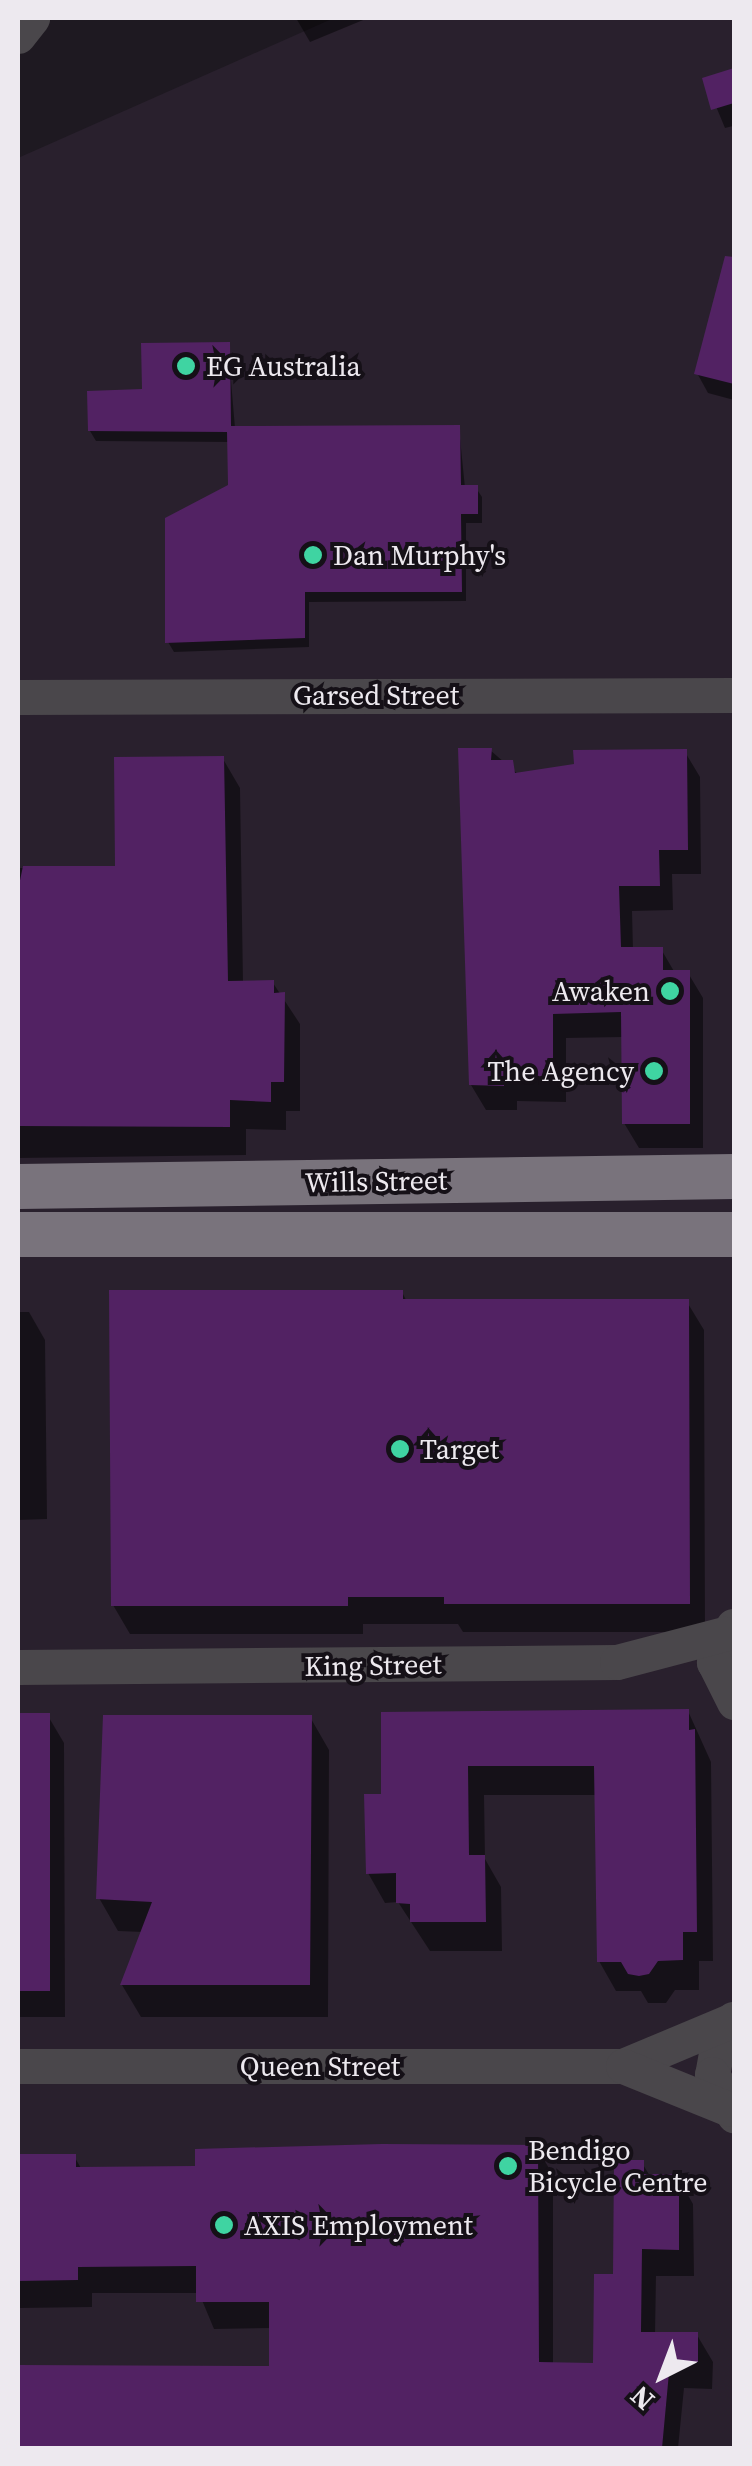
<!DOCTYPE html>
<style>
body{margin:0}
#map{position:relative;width:752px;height:2466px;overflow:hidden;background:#1e1921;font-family:"Source Serif 4",serif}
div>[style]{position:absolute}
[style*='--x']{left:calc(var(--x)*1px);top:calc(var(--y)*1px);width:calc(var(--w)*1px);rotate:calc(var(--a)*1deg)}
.built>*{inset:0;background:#29202d}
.shadow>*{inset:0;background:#0007}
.building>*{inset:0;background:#522263;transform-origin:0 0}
.minor>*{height:35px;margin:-17.5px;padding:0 17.5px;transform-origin:17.5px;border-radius:17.5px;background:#4a474b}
.major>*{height:45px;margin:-22.5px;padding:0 22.5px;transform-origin:22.5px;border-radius:22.5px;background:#79737c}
.dots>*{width:28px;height:28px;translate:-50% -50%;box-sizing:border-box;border:5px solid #151017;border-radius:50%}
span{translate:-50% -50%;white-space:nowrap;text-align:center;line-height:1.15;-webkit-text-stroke:8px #151017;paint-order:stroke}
.poi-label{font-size:28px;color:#ede9ef}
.left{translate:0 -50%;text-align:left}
.right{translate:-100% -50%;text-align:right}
.street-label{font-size:28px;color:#ede9ef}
.frame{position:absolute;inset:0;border:20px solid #ede9ef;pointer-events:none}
.north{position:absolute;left:612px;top:2326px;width:100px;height:100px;-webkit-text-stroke:8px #151017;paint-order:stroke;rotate:222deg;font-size:28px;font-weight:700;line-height:40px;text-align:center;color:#ede9ef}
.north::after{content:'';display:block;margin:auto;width:35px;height:45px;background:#ede9ef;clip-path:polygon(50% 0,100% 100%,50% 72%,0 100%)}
</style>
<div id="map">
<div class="built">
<div style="clip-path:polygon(334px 18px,734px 18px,734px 2448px,18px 2448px,18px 158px)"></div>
</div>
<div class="shadow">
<div style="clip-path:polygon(296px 18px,368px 18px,310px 42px)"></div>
<div style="clip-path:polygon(732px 18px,734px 18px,734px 44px,732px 36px)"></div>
<div style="clip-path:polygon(734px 71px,734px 246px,733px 126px,725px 128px,705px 80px)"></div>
<div style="clip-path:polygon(720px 282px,734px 284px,734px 400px,708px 393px,697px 373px)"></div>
<div style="clip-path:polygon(228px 345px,235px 428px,459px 428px,465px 488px,476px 488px,482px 497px,482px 523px,466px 523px,466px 601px,309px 602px,309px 647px,174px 652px,168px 642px,231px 486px,230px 442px,96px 441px,90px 431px)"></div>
<div style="clip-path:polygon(490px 750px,519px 775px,685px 752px,700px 777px,701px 874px,672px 874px,673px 910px,632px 911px,633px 950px,661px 949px,675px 973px,688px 973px,703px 998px,703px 1148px,639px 1148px,624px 1123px,623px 1037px,566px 1038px,566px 1102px,517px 1101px,517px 1110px,486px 1110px,471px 1085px,461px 751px)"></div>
<div style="clip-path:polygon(223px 759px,240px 788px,243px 983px,273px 983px,300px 1024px,300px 1111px,286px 1111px,286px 1130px,246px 1129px,246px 1155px,18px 1158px,18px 868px,117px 868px)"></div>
<div style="clip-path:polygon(402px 1292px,407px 1302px,687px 1302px,704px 1330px,705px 1632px,463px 1632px,458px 1624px,363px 1624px,363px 1634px,130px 1634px,113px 1605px)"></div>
<div style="clip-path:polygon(18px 1312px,29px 1312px,45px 1340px,47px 1519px,18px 1520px)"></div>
<div style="clip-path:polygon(688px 1711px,711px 1762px,713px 1961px,699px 1961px,699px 1990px,675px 1990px,666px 2003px,648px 2003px,641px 1991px,616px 1991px,599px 1961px,597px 1795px,484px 1795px,485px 1859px,501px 1887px,502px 1951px,430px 1951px,398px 1902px,385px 1903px,368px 1873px,384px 1796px,384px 1715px)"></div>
<div style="clip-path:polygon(18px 1716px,48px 1716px,64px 1743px,65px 2017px,18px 2017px)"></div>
<div style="clip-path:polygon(310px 1717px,329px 1750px,328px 2017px,141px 2017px,122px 1985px,143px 1932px,118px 1931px,99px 1898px)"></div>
<div style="clip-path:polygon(537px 2148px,553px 2175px,553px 2365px,596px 2366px,642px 2163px,650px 2176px,677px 2176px,693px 2204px,694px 2276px,656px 2276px,655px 2335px,697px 2335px,713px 2362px,712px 2389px,684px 2388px,678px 2448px,18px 2448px,18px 2367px,271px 2368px,272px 2328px,214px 2329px,199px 2293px,92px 2293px,92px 2307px,20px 2308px,18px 2328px,18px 2157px,74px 2156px,82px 2170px,198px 2169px)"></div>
</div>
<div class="building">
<div style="clip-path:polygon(734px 68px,734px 103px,711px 110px,702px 78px)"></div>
<div style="clip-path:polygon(725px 256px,734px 257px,734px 384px,694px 374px)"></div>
<div style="clip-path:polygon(230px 342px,231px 426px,460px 425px,461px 485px,478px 485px,478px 514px,461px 514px,462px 592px,305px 592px,305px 638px,165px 643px,165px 518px,228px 485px,227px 432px,88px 431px,87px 391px,142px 389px,141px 343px)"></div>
<div style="clip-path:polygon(458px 748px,492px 748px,491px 760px,513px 760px,515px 773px,574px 764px,573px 750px,687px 749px,688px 850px,659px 850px,660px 886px,619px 886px,621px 947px,663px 947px,663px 970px,690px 970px,690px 1124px,622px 1124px,621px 1012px,553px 1014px,553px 1077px,504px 1077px,504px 1086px,469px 1085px)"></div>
<div style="clip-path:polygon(224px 756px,228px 981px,274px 980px,274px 993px,285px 992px,284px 1082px,271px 1082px,271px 1102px,230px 1100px,230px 1127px,18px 1126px,18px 890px,23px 866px,115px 866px,114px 757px)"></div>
<div style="clip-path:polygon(109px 1290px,403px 1290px,403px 1299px,689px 1299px,690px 1604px,444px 1604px,444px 1597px,348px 1597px,348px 1606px,111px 1606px)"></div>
<div style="clip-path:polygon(689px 1709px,689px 1730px,695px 1729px,697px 1932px,683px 1932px,683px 1960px,658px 1961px,649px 1974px,639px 1976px,628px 1974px,621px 1962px,597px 1962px,594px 1766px,468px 1766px,469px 1855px,485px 1855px,486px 1922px,410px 1922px,410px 1904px,396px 1903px,396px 1873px,366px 1874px,364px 1794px,381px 1794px,381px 1712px)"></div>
<div style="left:18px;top:1713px;width:32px;height:278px"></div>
<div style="clip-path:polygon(103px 1715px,312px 1715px,310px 1985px,120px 1985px,152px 1902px,96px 1899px)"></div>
<div style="clip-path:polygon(382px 2144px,538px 2145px,539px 2362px,593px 2363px,594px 2274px,613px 2274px,614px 2160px,644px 2160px,644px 2174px,679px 2174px,679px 2250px,642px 2249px,641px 2332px,698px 2332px,698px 2362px,670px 2362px,662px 2448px,18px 2448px,18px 2365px,269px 2366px,269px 2302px,196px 2302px,196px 2266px,78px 2267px,78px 2280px,18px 2281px,18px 2154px,76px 2154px,76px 2167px,195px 2166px,195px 2149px)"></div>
</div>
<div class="minor">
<div style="--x:18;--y:36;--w:23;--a:-52"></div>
<div style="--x:18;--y:697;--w:716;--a:-0.16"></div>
<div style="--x:733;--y:1626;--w:41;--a:117.8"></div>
<div style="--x:714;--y:1662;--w:45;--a:63.4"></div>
<div style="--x:18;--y:1667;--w:599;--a:-0.48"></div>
<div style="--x:617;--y:1662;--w:111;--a:-14.7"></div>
<div style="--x:733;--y:2019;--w:22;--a:129"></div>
<div style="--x:719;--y:2036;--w:39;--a:100"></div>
<div style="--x:712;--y:2074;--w:47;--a:61.8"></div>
<div style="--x:18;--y:2066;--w:605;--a:0"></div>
<div style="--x:623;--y:2066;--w:116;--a:-22.8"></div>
<div style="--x:623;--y:2066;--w:114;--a:22.1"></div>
</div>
<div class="major">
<div style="--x:18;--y:1186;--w:716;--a:-0.8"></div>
<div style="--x:18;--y:1234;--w:716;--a:0"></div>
</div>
<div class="dots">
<div style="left:186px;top:366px;background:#3fd4a2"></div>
<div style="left:313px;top:555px;background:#3fd4a2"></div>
<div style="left:670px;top:991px;background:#3fd4a2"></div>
<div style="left:654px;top:1071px;background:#3fd4a2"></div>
<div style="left:400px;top:1449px;background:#3fd4a2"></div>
<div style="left:508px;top:2166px;background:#3fd4a2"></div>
<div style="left:224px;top:2225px;background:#3fd4a2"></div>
</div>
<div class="poi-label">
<span class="left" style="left:206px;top:366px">EG Australia</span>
<span class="left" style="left:333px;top:555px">Dan Murphy's</span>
<span class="right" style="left:650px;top:991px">Awaken</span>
<span class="right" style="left:634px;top:1071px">The Agency</span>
<span class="left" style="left:420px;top:1449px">Target</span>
<span class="left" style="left:528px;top:2166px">Bendigo<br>Bicycle Centre</span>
<span class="left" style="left:244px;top:2225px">AXIS Employment</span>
</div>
<div class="street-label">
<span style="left:376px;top:695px">Garsed Street</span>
<span style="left:376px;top:1181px;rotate:-1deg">Wills Street</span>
<span style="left:373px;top:1665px;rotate:-1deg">King Street</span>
<span style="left:320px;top:2066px">Queen Street</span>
</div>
<div class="frame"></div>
<div class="north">N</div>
</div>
